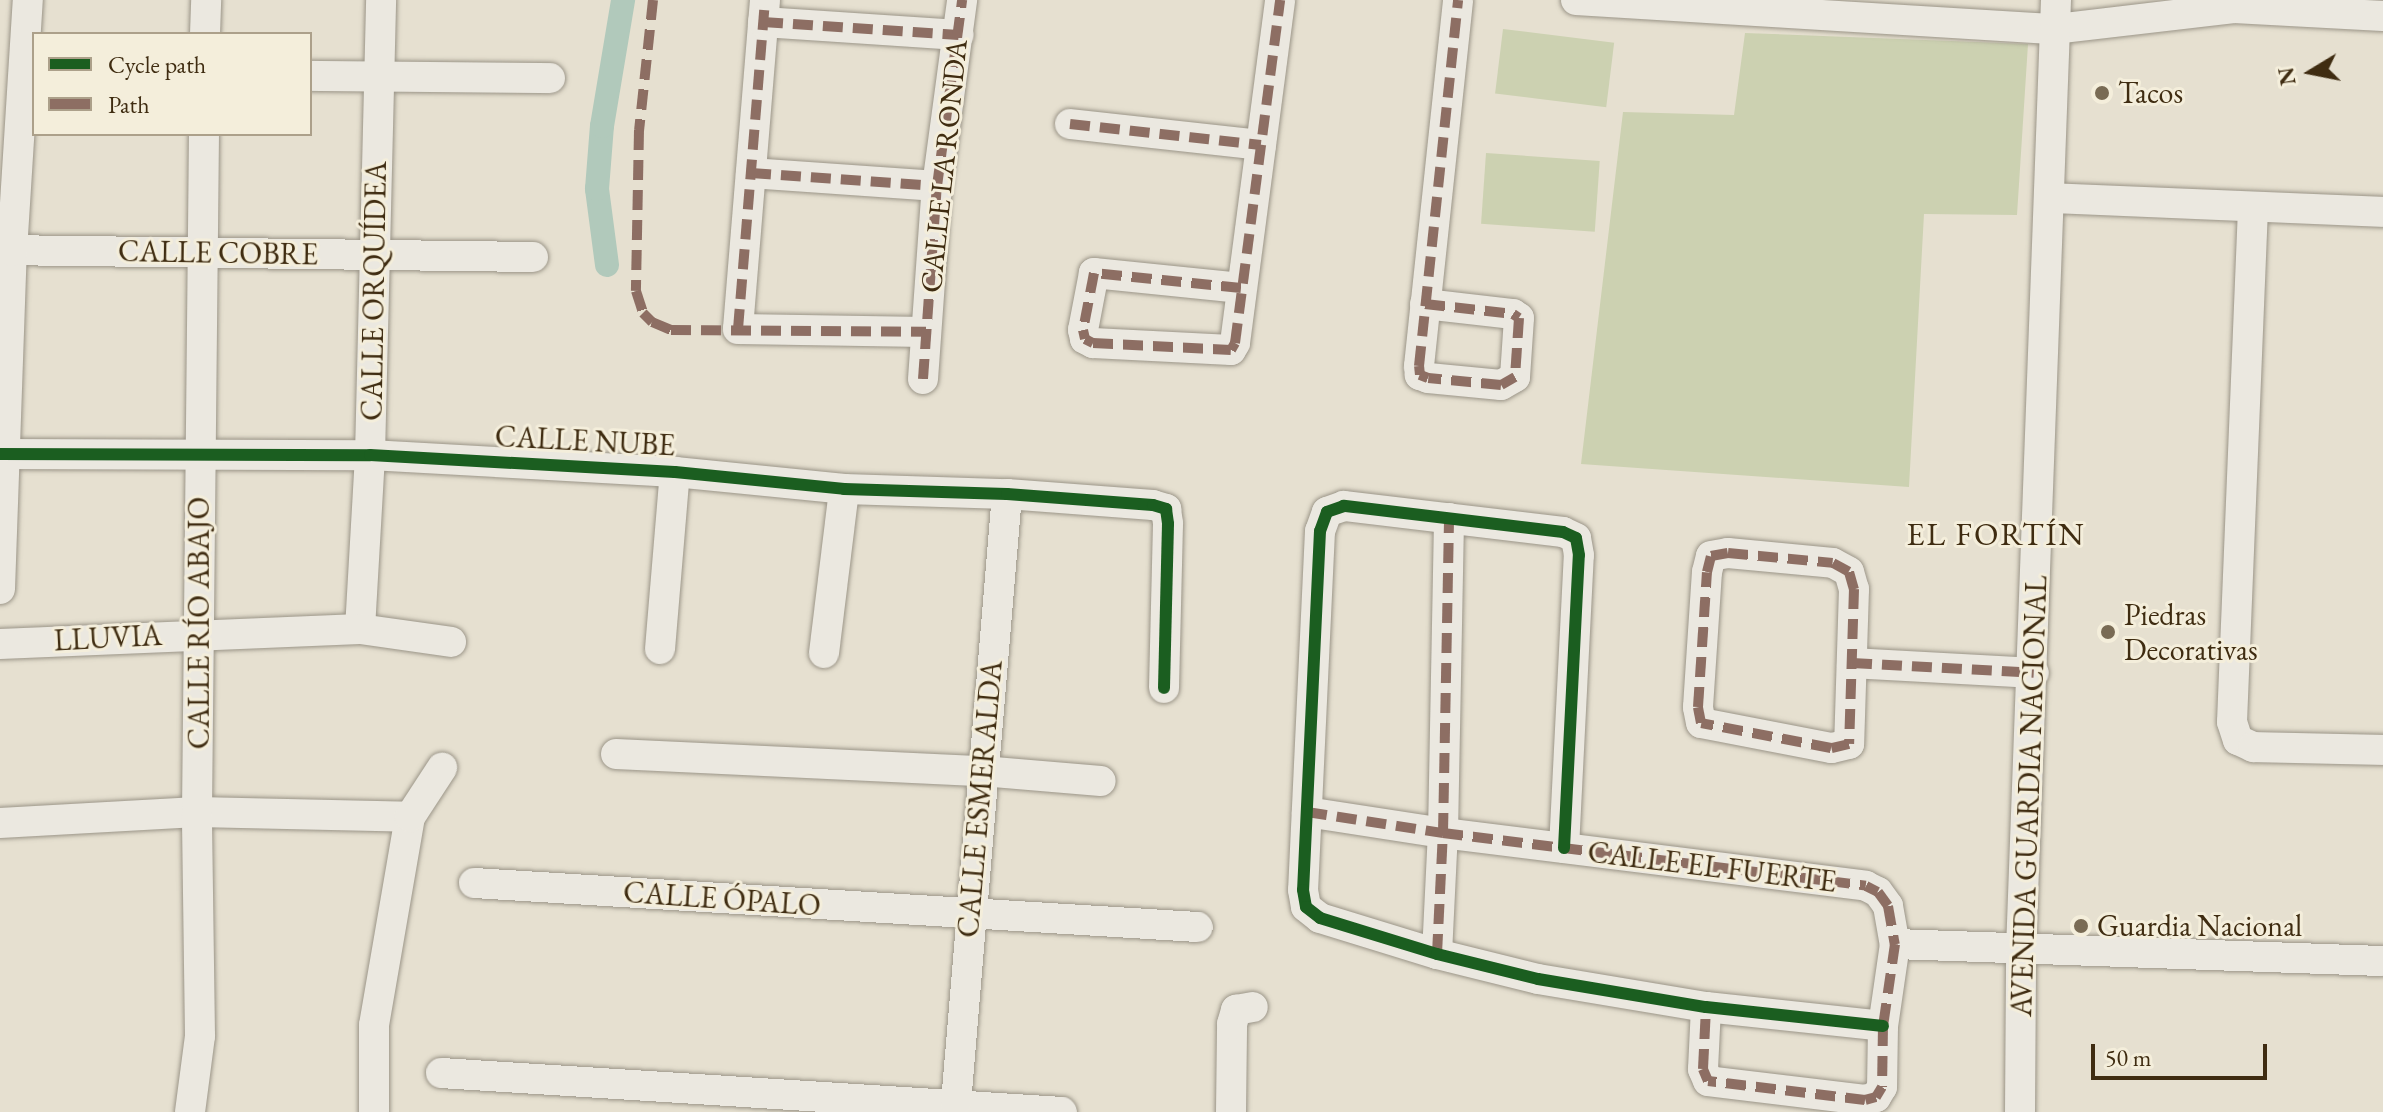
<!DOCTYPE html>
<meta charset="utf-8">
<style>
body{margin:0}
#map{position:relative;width:2383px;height:1112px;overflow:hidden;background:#e6e0d0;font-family:"EB Garamond",serif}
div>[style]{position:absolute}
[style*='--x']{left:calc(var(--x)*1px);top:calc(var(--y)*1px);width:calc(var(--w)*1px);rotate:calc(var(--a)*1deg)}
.green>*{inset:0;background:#ccd1b1;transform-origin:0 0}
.canal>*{height:24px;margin:-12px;padding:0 12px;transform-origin:12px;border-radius:12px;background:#b1c9bb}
.roads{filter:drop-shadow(0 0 2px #9b9588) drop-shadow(0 0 2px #9b9588)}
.minor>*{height:30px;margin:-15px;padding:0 15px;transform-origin:15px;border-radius:15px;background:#ebe8e0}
.quiet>*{height:10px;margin-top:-5px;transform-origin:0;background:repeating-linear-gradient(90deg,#8d6e63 0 20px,transparent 0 30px)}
.cycleway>*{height:12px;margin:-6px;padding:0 6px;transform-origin:6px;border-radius:6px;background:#1b5e20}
.dots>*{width:22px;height:22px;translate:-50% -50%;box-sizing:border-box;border:4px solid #f4eedb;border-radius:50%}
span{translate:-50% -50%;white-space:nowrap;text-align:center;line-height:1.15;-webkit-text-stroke:6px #f4eedb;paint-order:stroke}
.poi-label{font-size:30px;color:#3f2c11}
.left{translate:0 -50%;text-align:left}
.street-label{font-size:30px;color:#3f2c11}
.neighbourhood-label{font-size:32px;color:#3f2c11;letter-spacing:2px}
.legend{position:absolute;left:32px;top:32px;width:280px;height:104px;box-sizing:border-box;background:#f4eedb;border:2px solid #aca08a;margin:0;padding:10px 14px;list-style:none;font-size:24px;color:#3f2c11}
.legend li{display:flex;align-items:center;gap:16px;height:40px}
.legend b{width:40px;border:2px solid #aca08a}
.north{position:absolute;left:2271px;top:32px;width:80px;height:80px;-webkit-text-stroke:6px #f4eedb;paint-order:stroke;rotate:260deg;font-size:22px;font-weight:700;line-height:32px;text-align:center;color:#3f2c11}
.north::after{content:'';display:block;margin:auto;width:28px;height:36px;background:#3f2c11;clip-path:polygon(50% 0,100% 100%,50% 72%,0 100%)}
.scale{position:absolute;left:2091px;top:1044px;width:176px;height:36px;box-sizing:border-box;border:4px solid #3f2c11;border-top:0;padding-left:10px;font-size:24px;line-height:28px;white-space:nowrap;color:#3f2c11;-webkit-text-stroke:6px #f4eedb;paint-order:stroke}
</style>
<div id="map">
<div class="green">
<div style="left:1503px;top:29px;width:112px;height:65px;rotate:7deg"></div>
<div style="clip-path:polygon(1745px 33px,2028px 44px,2017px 215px,1924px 214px,1909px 487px,1581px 464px,1623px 112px,1734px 115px)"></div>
<div style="left:1486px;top:153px;width:114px;height:71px;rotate:4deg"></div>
</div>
<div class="canal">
<div style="--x:607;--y:265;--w:77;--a:-97.5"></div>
<div style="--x:597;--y:189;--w:63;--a:-85.5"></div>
<div style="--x:602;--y:126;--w:128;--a:-80.5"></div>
</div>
<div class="roads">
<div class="minor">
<div style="--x:765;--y:0;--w:330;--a:94.7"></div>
<div style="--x:738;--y:329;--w:188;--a:0.9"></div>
<div style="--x:1576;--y:0;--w:480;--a:3.5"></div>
<div style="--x:2055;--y:29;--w:180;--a:-6.7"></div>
<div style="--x:2234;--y:8;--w:149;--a:3.1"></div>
<div style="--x:763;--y:22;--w:196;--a:3.8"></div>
<div style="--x:205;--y:34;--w:34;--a:-88"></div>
<div style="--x:310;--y:76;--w:240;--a:0.5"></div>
<div style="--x:1070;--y:124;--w:192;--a:6.3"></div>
<div style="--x:751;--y:173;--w:186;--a:4"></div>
<div style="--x:2050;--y:198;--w:333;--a:2.4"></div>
<div style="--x:2253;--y:208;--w:514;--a:92.34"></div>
<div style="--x:2232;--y:722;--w:19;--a:72"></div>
<div style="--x:2238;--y:740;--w:17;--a:25"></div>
<div style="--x:2253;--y:747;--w:130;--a:1.3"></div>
<div style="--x:0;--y:250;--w:533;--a:0.75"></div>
<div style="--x:1241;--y:288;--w:148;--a:-174.2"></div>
<div style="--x:1094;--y:273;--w:58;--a:100.9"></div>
<div style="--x:1083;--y:330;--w:9;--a:77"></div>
<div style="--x:1085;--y:339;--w:9;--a:27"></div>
<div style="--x:1093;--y:343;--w:138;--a:2.9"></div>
<div style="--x:1231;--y:350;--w:8;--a:-60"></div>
<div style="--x:1235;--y:343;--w:346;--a:-82.5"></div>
<div style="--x:1425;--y:304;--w:89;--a:6.5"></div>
<div style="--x:1513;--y:314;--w:7;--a:34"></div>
<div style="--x:1519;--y:318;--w:59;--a:93.9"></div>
<div style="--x:1515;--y:377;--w:16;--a:150"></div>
<div style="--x:1501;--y:385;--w:73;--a:-174.5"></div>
<div style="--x:1428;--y:378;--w:9;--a:-159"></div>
<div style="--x:1420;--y:375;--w:9;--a:-96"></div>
<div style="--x:1419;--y:366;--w:368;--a:-83.9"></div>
<div style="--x:923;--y:379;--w:194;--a:-85.9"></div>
<div style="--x:937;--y:186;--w:188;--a:-82.3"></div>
<div style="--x:0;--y:454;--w:370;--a:0.2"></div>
<div style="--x:370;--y:455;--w:305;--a:3.2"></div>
<div style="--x:675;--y:472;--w:170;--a:5.7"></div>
<div style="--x:844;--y:489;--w:163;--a:1.8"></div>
<div style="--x:1007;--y:494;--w:146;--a:4.3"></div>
<div style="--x:1153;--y:505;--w:14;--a:17"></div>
<div style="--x:1166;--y:509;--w:15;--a:82"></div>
<div style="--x:1168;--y:524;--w:164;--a:91.4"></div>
<div style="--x:1728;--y:553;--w:105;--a:5.4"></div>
<div style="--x:1833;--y:563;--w:18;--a:29"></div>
<div style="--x:1849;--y:572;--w:18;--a:74"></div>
<div style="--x:1854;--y:589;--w:155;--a:91.8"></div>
<div style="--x:1849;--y:744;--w:18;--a:167"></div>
<div style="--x:1831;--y:748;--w:132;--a:-169.1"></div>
<div style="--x:1701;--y:723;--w:16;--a:-101"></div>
<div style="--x:1698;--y:707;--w:135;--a:-86.2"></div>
<div style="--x:1707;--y:572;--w:16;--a:-76"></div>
<div style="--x:1711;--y:556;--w:17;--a:-10"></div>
<div style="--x:0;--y:589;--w:338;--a:-88"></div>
<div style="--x:12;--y:251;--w:252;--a:-86.4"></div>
<div style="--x:360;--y:629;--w:174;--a:-86.7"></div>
<div style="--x:370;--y:455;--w:455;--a:-88.6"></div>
<div style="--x:0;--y:644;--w:360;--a:-2.4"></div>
<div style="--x:360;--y:629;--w:92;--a:8.1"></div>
<div style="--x:660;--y:649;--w:178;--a:-85.2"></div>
<div style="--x:824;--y:653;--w:165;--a:-83"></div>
<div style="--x:1852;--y:663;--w:182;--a:3.1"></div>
<div style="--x:616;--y:754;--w:366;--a:2.7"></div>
<div style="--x:982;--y:771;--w:119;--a:4.8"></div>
<div style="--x:1307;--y:812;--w:138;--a:8.8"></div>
<div style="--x:1443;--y:833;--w:426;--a:7.1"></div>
<div style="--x:1866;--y:886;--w:13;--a:27"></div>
<div style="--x:1878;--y:892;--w:17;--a:54"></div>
<div style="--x:1888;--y:906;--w:39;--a:80"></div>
<div style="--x:1895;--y:944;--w:83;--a:98.3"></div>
<div style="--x:1883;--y:1026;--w:61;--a:90.9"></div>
<div style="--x:1882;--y:1087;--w:12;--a:121"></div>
<div style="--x:1876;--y:1097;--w:11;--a:165"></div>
<div style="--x:1865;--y:1100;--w:158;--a:-173.1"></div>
<div style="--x:1708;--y:1081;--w:13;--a:-113"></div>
<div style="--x:1703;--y:1069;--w:62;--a:-87.2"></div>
<div style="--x:0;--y:823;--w:197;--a:-3.2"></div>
<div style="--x:197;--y:812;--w:213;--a:1.3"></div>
<div style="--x:1564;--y:848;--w:293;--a:-87.1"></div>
<div style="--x:1579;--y:555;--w:17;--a:-100"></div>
<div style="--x:1576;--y:538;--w:14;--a:-155"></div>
<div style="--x:1563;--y:532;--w:221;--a:-173.2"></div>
<div style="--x:1344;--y:506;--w:18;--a:161"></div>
<div style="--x:1327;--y:512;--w:20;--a:110"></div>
<div style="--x:1320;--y:531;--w:359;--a:92.7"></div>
<div style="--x:1303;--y:890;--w:17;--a:80"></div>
<div style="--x:1306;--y:907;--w:18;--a:38"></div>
<div style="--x:1320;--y:918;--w:122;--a:17.1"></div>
<div style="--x:1437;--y:954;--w:104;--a:13.9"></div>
<div style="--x:1538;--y:979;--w:170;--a:9.5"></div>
<div style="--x:1706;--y:1007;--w:178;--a:6.1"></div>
<div style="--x:474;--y:883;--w:725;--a:3.48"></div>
<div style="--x:1895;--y:944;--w:488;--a:2"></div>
<div style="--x:1437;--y:954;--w:121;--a:-87.2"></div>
<div style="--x:1443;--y:833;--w:315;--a:-88.9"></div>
<div style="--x:441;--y:1073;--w:622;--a:3.59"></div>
<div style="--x:956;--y:1103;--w:611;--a:-85.21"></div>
<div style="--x:190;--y:1112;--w:77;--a:-82.5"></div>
<div style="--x:200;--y:1036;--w:224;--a:-90.8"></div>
<div style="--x:197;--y:812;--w:678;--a:-89.41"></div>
<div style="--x:374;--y:1112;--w:87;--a:-90"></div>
<div style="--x:374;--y:1025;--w:211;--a:-80.2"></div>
<div style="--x:410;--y:817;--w:59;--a:-56.9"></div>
<div style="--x:1231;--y:1112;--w:88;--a:-89.3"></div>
<div style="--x:1232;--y:1024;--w:15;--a:-74"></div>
<div style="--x:1236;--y:1010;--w:17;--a:-10"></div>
<div style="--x:2020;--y:1112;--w:162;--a:-89.6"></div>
<div style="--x:2021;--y:950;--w:951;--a:-87.89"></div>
</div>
</div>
<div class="quiet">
<div style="--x:653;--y:0;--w:131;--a:96.1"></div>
<div style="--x:639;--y:130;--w:161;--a:91.1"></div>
<div style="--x:636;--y:291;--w:23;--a:72"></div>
<div style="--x:643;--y:313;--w:13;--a:45"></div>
<div style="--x:652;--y:322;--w:21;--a:23"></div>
<div style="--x:671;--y:330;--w:255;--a:0.4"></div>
<div style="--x:763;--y:22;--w:196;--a:3.8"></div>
<div style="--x:1070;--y:124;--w:192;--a:6.3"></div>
<div style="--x:751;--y:173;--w:186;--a:4"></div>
<div style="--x:1241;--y:288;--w:148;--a:-174.2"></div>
<div style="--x:1094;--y:273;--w:58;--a:100.9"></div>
<div style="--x:1083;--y:330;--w:9;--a:77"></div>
<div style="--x:1085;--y:339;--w:9;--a:27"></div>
<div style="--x:1093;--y:343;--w:138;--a:2.9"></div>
<div style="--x:1231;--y:350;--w:8;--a:-60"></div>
<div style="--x:1235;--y:343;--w:346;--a:-82.5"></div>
<div style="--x:1425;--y:304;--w:89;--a:6.5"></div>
<div style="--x:1513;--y:314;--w:7;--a:34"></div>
<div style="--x:1519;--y:318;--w:59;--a:93.9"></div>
<div style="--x:1515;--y:377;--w:16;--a:150"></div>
<div style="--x:1501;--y:385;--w:73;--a:-174.5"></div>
<div style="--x:1428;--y:378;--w:9;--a:-159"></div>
<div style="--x:1420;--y:375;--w:9;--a:-96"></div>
<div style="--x:1419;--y:366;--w:368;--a:-83.9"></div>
<div style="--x:738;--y:329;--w:330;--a:-85.3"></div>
<div style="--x:923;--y:379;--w:194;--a:-85.9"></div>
<div style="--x:937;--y:186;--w:188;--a:-82.3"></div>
<div style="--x:1728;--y:553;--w:105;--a:5.4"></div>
<div style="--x:1833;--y:563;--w:18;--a:29"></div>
<div style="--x:1849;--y:572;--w:18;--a:74"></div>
<div style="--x:1854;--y:589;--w:155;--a:91.8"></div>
<div style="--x:1849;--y:744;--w:18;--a:167"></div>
<div style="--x:1831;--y:748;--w:132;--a:-169.1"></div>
<div style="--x:1701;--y:723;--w:16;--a:-101"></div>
<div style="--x:1698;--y:707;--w:135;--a:-86.2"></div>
<div style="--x:1707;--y:572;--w:16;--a:-76"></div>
<div style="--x:1711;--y:556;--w:17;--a:-10"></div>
<div style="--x:1852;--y:663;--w:182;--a:3.1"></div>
<div style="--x:1307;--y:812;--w:138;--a:8.8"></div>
<div style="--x:1443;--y:833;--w:426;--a:7.1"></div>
<div style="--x:1866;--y:886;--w:13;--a:27"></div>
<div style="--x:1878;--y:892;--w:17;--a:54"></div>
<div style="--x:1888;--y:906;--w:39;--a:80"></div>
<div style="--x:1895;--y:944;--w:83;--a:98.3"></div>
<div style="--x:1883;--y:1026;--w:61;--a:90.9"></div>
<div style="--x:1882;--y:1087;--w:12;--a:121"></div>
<div style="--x:1876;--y:1097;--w:11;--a:165"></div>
<div style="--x:1865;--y:1100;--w:158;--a:-173.1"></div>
<div style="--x:1708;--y:1081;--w:13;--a:-113"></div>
<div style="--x:1703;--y:1069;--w:62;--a:-87.2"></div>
<div style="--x:1437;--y:954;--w:121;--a:-87.2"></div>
<div style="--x:1443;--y:833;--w:315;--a:-88.9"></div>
</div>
<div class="cycleway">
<div style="--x:0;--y:454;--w:370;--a:0.2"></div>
<div style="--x:370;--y:455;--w:305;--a:3.2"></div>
<div style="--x:675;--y:472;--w:170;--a:5.7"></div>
<div style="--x:844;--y:489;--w:163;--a:1.8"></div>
<div style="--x:1007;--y:494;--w:146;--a:4.3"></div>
<div style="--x:1153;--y:505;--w:14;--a:17"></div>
<div style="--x:1166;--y:509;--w:15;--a:82"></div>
<div style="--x:1168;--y:524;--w:164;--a:91.4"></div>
<div style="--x:1564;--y:848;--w:293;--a:-87.1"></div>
<div style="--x:1579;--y:555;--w:17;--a:-100"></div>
<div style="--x:1576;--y:538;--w:14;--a:-155"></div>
<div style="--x:1563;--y:532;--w:221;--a:-173.2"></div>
<div style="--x:1344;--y:506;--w:18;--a:161"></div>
<div style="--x:1327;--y:512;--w:20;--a:110"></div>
<div style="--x:1320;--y:531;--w:359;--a:92.7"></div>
<div style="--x:1303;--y:890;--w:17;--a:80"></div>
<div style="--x:1306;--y:907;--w:18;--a:38"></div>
<div style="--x:1320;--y:918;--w:122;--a:17.1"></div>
<div style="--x:1437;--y:954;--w:104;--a:13.9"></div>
<div style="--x:1538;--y:979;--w:170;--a:9.5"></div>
<div style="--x:1706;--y:1007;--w:178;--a:6.1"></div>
</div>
<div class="dots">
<div style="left:2102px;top:93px;background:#796b54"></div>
<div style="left:2108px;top:632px;background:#796b54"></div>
<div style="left:2081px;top:926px;background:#796b54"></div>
</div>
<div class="poi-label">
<span class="left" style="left:2118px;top:93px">Tacos</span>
<span class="left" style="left:2124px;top:632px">Piedras<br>Decorativas</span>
<span class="left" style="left:2097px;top:926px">Guardia Nacional</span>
</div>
<div class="street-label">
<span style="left:944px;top:166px;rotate:-84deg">CALLE LA RONDA</span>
<span style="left:218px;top:253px;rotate:1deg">CALLE COBRE</span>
<span style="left:374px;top:291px;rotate:-89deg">CALLE ORQUÍDEA</span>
<span style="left:585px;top:441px;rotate:3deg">CALLE NUBE</span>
<span style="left:199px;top:623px;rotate:-90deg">CALLE RÍO ABAJO</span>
<span style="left:108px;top:638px;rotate:-3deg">LLUVIA</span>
<span style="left:2029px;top:796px;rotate:-88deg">AVENIDA GUARDIA NACIONAL</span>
<span style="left:980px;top:799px;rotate:-85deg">CALLE ESMERALDA</span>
<span style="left:1712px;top:867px;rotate:7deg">CALLE EL FUERTE</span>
<span style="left:722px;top:899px;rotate:4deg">CALLE ÓPALO</span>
</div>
<div class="neighbourhood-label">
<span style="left:1996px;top:534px">EL FORTÍN</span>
</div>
<ul class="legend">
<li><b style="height:10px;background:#1b5e20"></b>Cycle path</li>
<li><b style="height:10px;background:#8d6e63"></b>Path</li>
</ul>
<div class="north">N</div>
<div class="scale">50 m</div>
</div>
